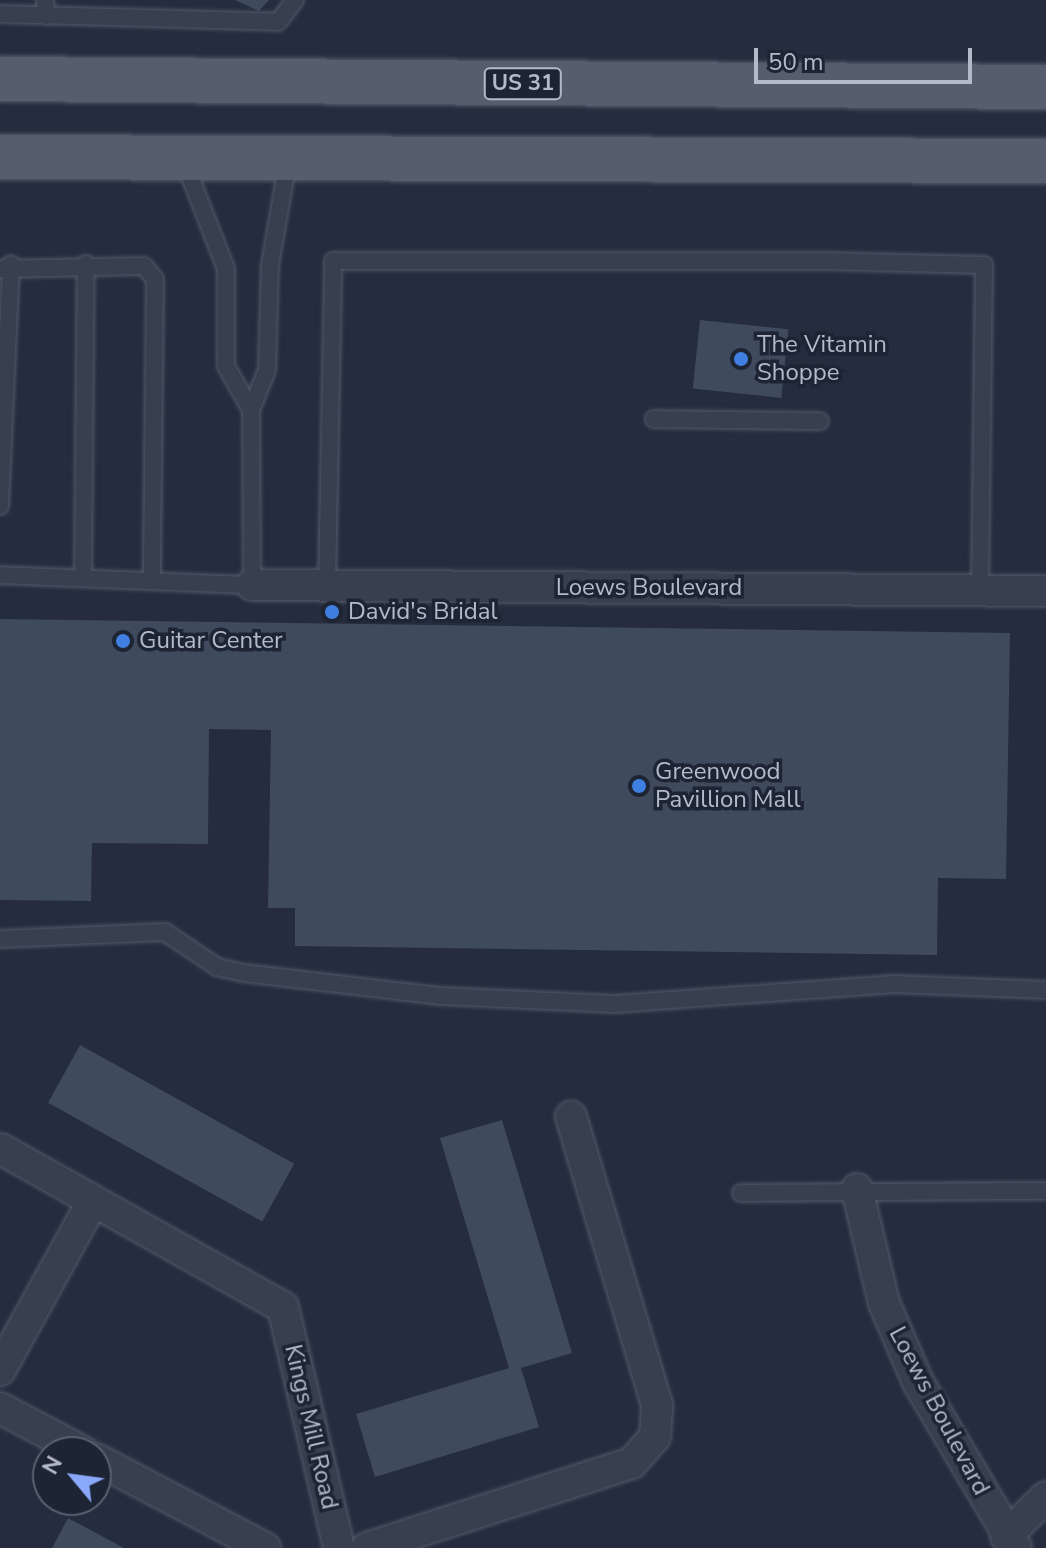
<!DOCTYPE html>
<style>
body{margin:0}
#map{position:relative;width:1046px;height:1548px;overflow:hidden;background:#242c3e;font-family:"Nunito Sans",sans-serif}
div>[style]{position:absolute}
[style*='--x']{left:calc(var(--x)*1px);top:calc(var(--y)*1px);width:calc(var(--w)*1px);rotate:calc(var(--a)*1deg)}
.building>*{inset:0;background:#404a5d;transform-origin:0 0}
.roads{filter:drop-shadow(0 0 2px #535a69) drop-shadow(0 0 2px #535a69)}
.lane>*{height:16px;margin:-8px;padding:0 8px;transform-origin:8px;border-radius:8px;background:#383f4e}
.street>*{height:30px;margin:-15px;padding:0 15px;transform-origin:15px;border-radius:15px;background:#383f4e}
.primary>*{height:44px;margin:-22px;padding:0 22px;transform-origin:22px;border-radius:22px;background:#565e6e}
.dots>*{width:22px;height:22px;translate:-50% -50%;box-sizing:border-box;border:4px solid #1d2433;border-radius:50%}
span{translate:-50% -50%;white-space:nowrap;text-align:center;line-height:1.15;-webkit-text-stroke:7px #1d2433;paint-order:stroke}
.shield-label span{padding:2px 6px;background:#1d2433;border:2px solid;border-radius:6px;-webkit-text-stroke-width:0}
.shield-label{font-size:22px;color:#b4bac9;font-weight:700}
.poi-label{font-size:24px;color:#b4bac9}
.left{translate:0 -50%;text-align:left}
.street-label{font-size:24px;color:#b4bac9}
.north{position:absolute;left:32px;top:1436px;width:80px;height:80px;box-sizing:border-box;background:#1d2433;border:2px solid #59606f;border-radius:50%;rotate:299deg;font-size:22px;font-weight:700;line-height:32px;text-align:center;color:#b4bac9}
.north::after{content:'';display:block;margin:auto;width:28px;height:36px;background:#89a8f9;clip-path:polygon(50% 0,100% 100%,50% 72%,0 100%)}
.scale{position:absolute;left:754px;top:48px;width:218px;height:36px;box-sizing:border-box;border:4px solid #b4bac9;border-top:0;padding-left:10px;font-size:24px;line-height:28px;white-space:nowrap;color:#b4bac9;-webkit-text-stroke:6px #1d2433;paint-order:stroke}
</style>
<div id="map">
<div class="building">
<div style="clip-path:polygon(235px 0,269px 0,259px 11px)"></div>
<div style="left:700px;top:320px;width:89px;height:69px;rotate:6deg"></div>
<div style="clip-path:polygon(0 619px,1010px 633px,1006px 879px,938px 878px,937px 955px,295px 946px,295px 908px,268px 908px,271px 730px,209px 729px,208px 844px,92px 843px,91px 901px,0 900px)"></div>
<div style="left:80px;top:1045px;width:245px;height:66px;rotate:29deg"></div>
<div style="clip-path:polygon(502px 1120px,572px 1353px,521px 1368px,539px 1427px,375px 1477px,356px 1414px,509px 1368px,440px 1138px)"></div>
<div style="clip-path:polygon(68px 1518px,124px 1548px,52px 1548px)"></div>
</div>
<div class="roads">
<div class="lane">
<div style="--x:45;--y:0;--w:16;--a:86"></div>
<div style="--x:0;--y:14;--w:278;--a:1.6"></div>
<div style="--x:278;--y:22;--w:28;--a:-52"></div>
<div style="--x:184;--y:161;--w:116;--a:68.7"></div>
<div style="--x:226;--y:269;--w:97;--a:90"></div>
<div style="--x:226;--y:366;--w:51;--a:60.4"></div>
<div style="--x:251;--y:410;--w:43;--a:-68.2"></div>
<div style="--x:267;--y:370;--w:105;--a:-88.4"></div>
<div style="--x:270;--y:265;--w:106;--a:-80.2"></div>
<div style="--x:0;--y:269;--w:144;--a:-1.2"></div>
<div style="--x:144;--y:266;--w:17;--a:50"></div>
<div style="--x:155;--y:279;--w:301;--a:90.6"></div>
<div style="--x:654;--y:419;--w:166;--a:0.7"></div>
<div style="--x:0;--y:506;--w:242;--a:-87.4"></div>
<div style="--x:0;--y:575;--w:252;--a:2.3"></div>
<div style="--x:252;--y:585;--w:175;--a:-90.3"></div>
<div style="--x:83;--y:578;--w:314;--a:-89.5"></div>
<div style="--x:327;--y:586;--w:325;--a:-88.9"></div>
<div style="--x:333;--y:261;--w:489;--a:0"></div>
<div style="--x:822;--y:261;--w:162;--a:1.4"></div>
<div style="--x:984;--y:265;--w:326;--a:90.7"></div>
<div style="--x:0;--y:939;--w:165;--a:-2.4"></div>
<div style="--x:165;--y:932;--w:63;--a:33.9"></div>
<div style="--x:217;--y:967;--w:28;--a:13"></div>
<div style="--x:244;--y:973;--w:198;--a:6.7"></div>
<div style="--x:441;--y:996;--w:174;--a:2.6"></div>
<div style="--x:615;--y:1004;--w:281;--a:-4.1"></div>
<div style="--x:895;--y:984;--w:151;--a:2.3"></div>
<div style="--x:741;--y:1193;--w:305;--a:-0.4"></div>
</div>
<div class="street">
<div style="--x:252;--y:585;--w:794;--a:0.43"></div>
<div style="--x:1;--y:1149;--w:323;--a:29.3"></div>
<div style="--x:283;--y:1307;--w:247;--a:76.9"></div>
<div style="--x:857;--y:1189;--w:117;--a:76.7"></div>
<div style="--x:884;--y:1303;--w:86;--a:66.7"></div>
<div style="--x:918;--y:1382;--w:193;--a:59.4"></div>
<div style="--x:0;--y:1370;--w:193;--a:-61.2"></div>
<div style="--x:0;--y:1408;--w:94;--a:27.9"></div>
<div style="--x:96;--y:1459;--w:191;--a:27.8"></div>
<div style="--x:1006;--y:1536;--w:56;--a:-44.3"></div>
<div style="--x:367;--y:1548;--w:278;--a:-17.8"></div>
<div style="--x:632;--y:1463;--w:35;--a:-49"></div>
<div style="--x:655;--y:1437;--w:32;--a:-86"></div>
<div style="--x:657;--y:1405;--w:301;--a:-106.6"></div>
</div>
<div class="primary">
<div style="--x:0;--y:79;--w:1046;--a:0.44"></div>
<div style="--x:0;--y:157;--w:1046;--a:0.22"></div>
</div>
</div>
<div class="dots">
<div style="left:741px;top:359px;background:#3f7fe0"></div>
<div style="left:332px;top:612px;background:#3f7fe0"></div>
<div style="left:123px;top:641px;background:#3f7fe0"></div>
<div style="left:639px;top:786px;background:#3f7fe0"></div>
</div>
<div class="shield-label">
<span style="left:523px;top:84px">US 31</span>
</div>
<div class="poi-label">
<span class="left" style="left:757px;top:359px">The Vitamin<br>Shoppe</span>
<span class="left" style="left:348px;top:612px">David's Bridal</span>
<span class="left" style="left:139px;top:641px">Guitar Center</span>
<span class="left" style="left:655px;top:786px">Greenwood<br>Pavillion Mall</span>
</div>
<div class="street-label">
<span style="left:649px;top:588px">Loews Boulevard</span>
<span style="left:939px;top:1411px;rotate:62deg">Loews Boulevard</span>
<span style="left:311px;top:1427px;rotate:77deg">Kings Mill Road</span>
</div>
<div class="north">N</div>
<div class="scale">50 m</div>
</div>
